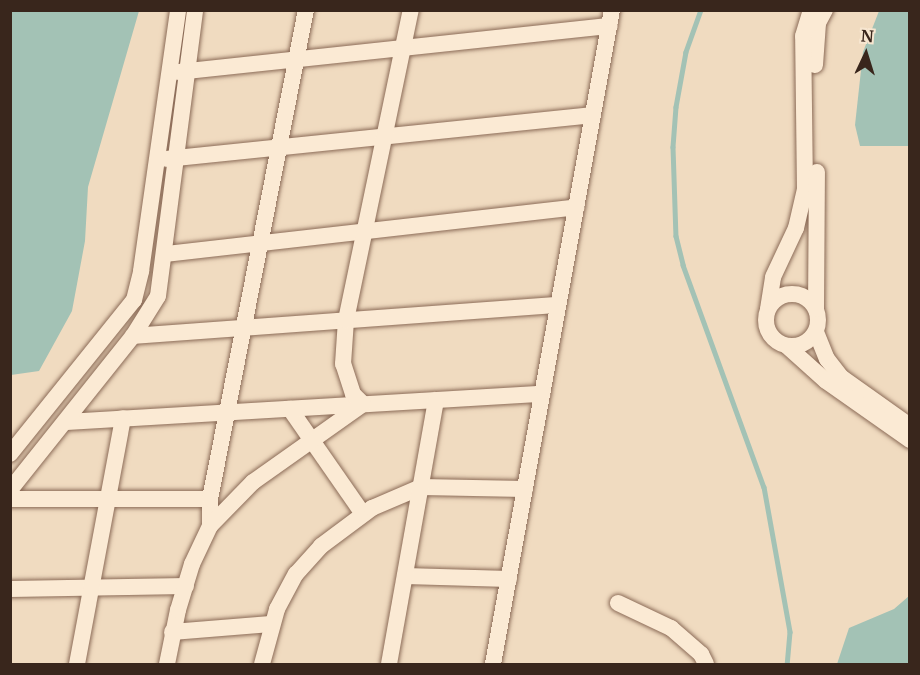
<!DOCTYPE html>
<style>
body{margin:0}
#map{position:relative;width:920px;height:675px;overflow:hidden;background:#f0dbc0;font-family:Merriweather,serif}
div>[style]{position:absolute}
[style*='--x']{left:calc(var(--x)*1px);top:calc(var(--y)*1px);width:calc(var(--w)*1px);rotate:calc(var(--a)*1deg)}
.water>*{inset:0;background:#a3c2b5}
.stream>*{height:4.5px;margin:-2.25px;padding:0 2.25px;transform-origin:2.25px;border-radius:2.25px;background:#a3c2b5}
.roads{filter:drop-shadow(0 0 2px #8b6b57) drop-shadow(0 0 2px #8b6b57)}
.minor>*{height:16px;margin:-8px;padding:0 8px;transform-origin:8px;border-radius:8px;background:#fbead4}
.minor>.ring{margin:-8px;padding:0;box-sizing:content-box;background:none;border:16px solid #fbead4;border-radius:50%}
span{translate:-50% -50%;white-space:nowrap;text-align:center;line-height:1.15;-webkit-text-stroke:4.5px #f7e6d0;paint-order:stroke}
.frame{position:absolute;inset:0;border:12px solid #39261c;pointer-events:none}
.north{position:absolute;left:836px;top:24px;width:60px;height:60px;-webkit-text-stroke:4px #f7e6d0;paint-order:stroke;rotate:4deg;font-size:16px;font-weight:700;line-height:24px;text-align:center;color:#39261c}
.north::after{content:'';display:block;margin:auto;width:21px;height:27px;background:#39261c;clip-path:polygon(50% 0,100% 100%,50% 72%,0 100%)}
</style>
<div id="map">
<div class="water">
<div style="clip-path:polygon(10px 11px,139px 11px,88px 187px,85px 241px,72px 311px,39px 371px,11px 375px)"></div>
<div style="clip-path:polygon(879px 11px,909px 11px,909px 146px,860px 146px,855px 125px,863px 52px)"></div>
<div style="clip-path:polygon(909px 596px,909px 664px,837px 664px,849px 628px,894px 609px)"></div>
</div>
<div class="stream">
<div style="--x:701;--y:10;--w:45;--a:109.7"></div>
<div style="--x:686;--y:52;--w:56;--a:100.3"></div>
<div style="--x:676;--y:107;--w:40;--a:94.3"></div>
<div style="--x:673;--y:147;--w:89;--a:88.1"></div>
<div style="--x:676;--y:236;--w:30;--a:76"></div>
<div style="--x:683;--y:265;--w:236;--a:70"></div>
<div style="--x:764;--y:487;--w:147;--a:79.8"></div>
<div style="--x:790;--y:632;--w:32;--a:95"></div>
</div>
<div class="roads">
<div class="minor">
<div style="--x:815;--y:65;--w:42;--a:-85.9"></div>
<div style="--x:818;--y:23;--w:15;--a:-62"></div>
<div style="--x:178;--y:72;--w:434;--a:-6.1"></div>
<div style="--x:167;--y:159;--w:428;--a:-5.9"></div>
<div style="--x:166;--y:254;--w:413;--a:-6.5"></div>
<div class="ring" style="left:766px;top:294px;width:36px;height:36px"></div>
<div style="--x:768;--y:309;--w:32;--a:-81"></div>
<div style="--x:773;--y:277;--w:54;--a:-64.9"></div>
<div style="--x:796;--y:228;--w:39;--a:-77"></div>
<div style="--x:805;--y:190;--w:154;--a:-90.7"></div>
<div style="--x:803;--y:36;--w:27;--a:-73"></div>
<div style="--x:816;--y:309;--w:137;--a:-89.6"></div>
<div style="--x:816;--y:332;--w:29;--a:68"></div>
<div style="--x:827;--y:359;--w:23;--a:52"></div>
<div style="--x:841;--y:377;--w:85;--a:35.4"></div>
<div style="--x:133;--y:336;--w:426;--a:-4.2"></div>
<div style="--x:787;--y:346;--w:52;--a:41.9"></div>
<div style="--x:826;--y:381;--w:103;--a:35.1"></div>
<div style="--x:290;--y:409;--w:128;--a:55.2"></div>
<div style="--x:66;--y:422;--w:477;--a:-3.4"></div>
<div style="--x:10;--y:454;--w:198;--a:-51.2"></div>
<div style="--x:134;--y:300;--w:30;--a:-76"></div>
<div style="--x:141;--y:271;--w:264;--a:-81.9"></div>
<div style="--x:10;--y:490;--w:197;--a:-51.4"></div>
<div style="--x:133;--y:336;--w:47;--a:-58"></div>
<div style="--x:158;--y:296;--w:288;--a:-82.6"></div>
<div style="--x:10;--y:499;--w:200;--a:0"></div>
<div style="--x:210;--y:526;--w:27;--a:-90"></div>
<div style="--x:210;--y:499;--w:498;--a:-78.9"></div>
<div style="--x:405;--y:576;--w:104;--a:1.7"></div>
<div style="--x:10;--y:589;--w:176;--a:-1"></div>
<div style="--x:618;--y:603;--w:59;--a:25.3"></div>
<div style="--x:671;--y:628;--w:40;--a:41"></div>
<div style="--x:701;--y:654;--w:11;--a:63"></div>
<div style="--x:172;--y:632;--w:99;--a:-4.6"></div>
<div style="--x:77;--y:664;--w:250;--a:-79.4"></div>
<div style="--x:167;--y:664;--w:55;--a:-78.5"></div>
<div style="--x:178;--y:610;--w:48;--a:-73.1"></div>
<div style="--x:192;--y:564;--w:42;--a:-64.7"></div>
<div style="--x:210;--y:526;--w:62;--a:-45.7"></div>
<div style="--x:253;--y:482;--w:135;--a:-35.3"></div>
<div style="--x:363;--y:404;--w:14;--a:-135"></div>
<div style="--x:353;--y:394;--w:32;--a:-108"></div>
<div style="--x:343;--y:364;--w:44;--a:-86.1"></div>
<div style="--x:346;--y:320;--w:317;--a:-78.2"></div>
<div style="--x:262;--y:664;--w:57;--a:-74.7"></div>
<div style="--x:277;--y:609;--w:40;--a:-62"></div>
<div style="--x:296;--y:574;--w:38;--a:-48"></div>
<div style="--x:321;--y:546;--w:64;--a:-36.7"></div>
<div style="--x:372;--y:508;--w:53;--a:-23.2"></div>
<div style="--x:421;--y:487;--w:104;--a:1.1"></div>
<div style="--x:389;--y:664;--w:268;--a:-79.9"></div>
<div style="--x:493;--y:664;--w:665;--a:-79.69"></div>
</div>
</div>
<div class="frame"></div>
<div class="north">N</div>
</div>
